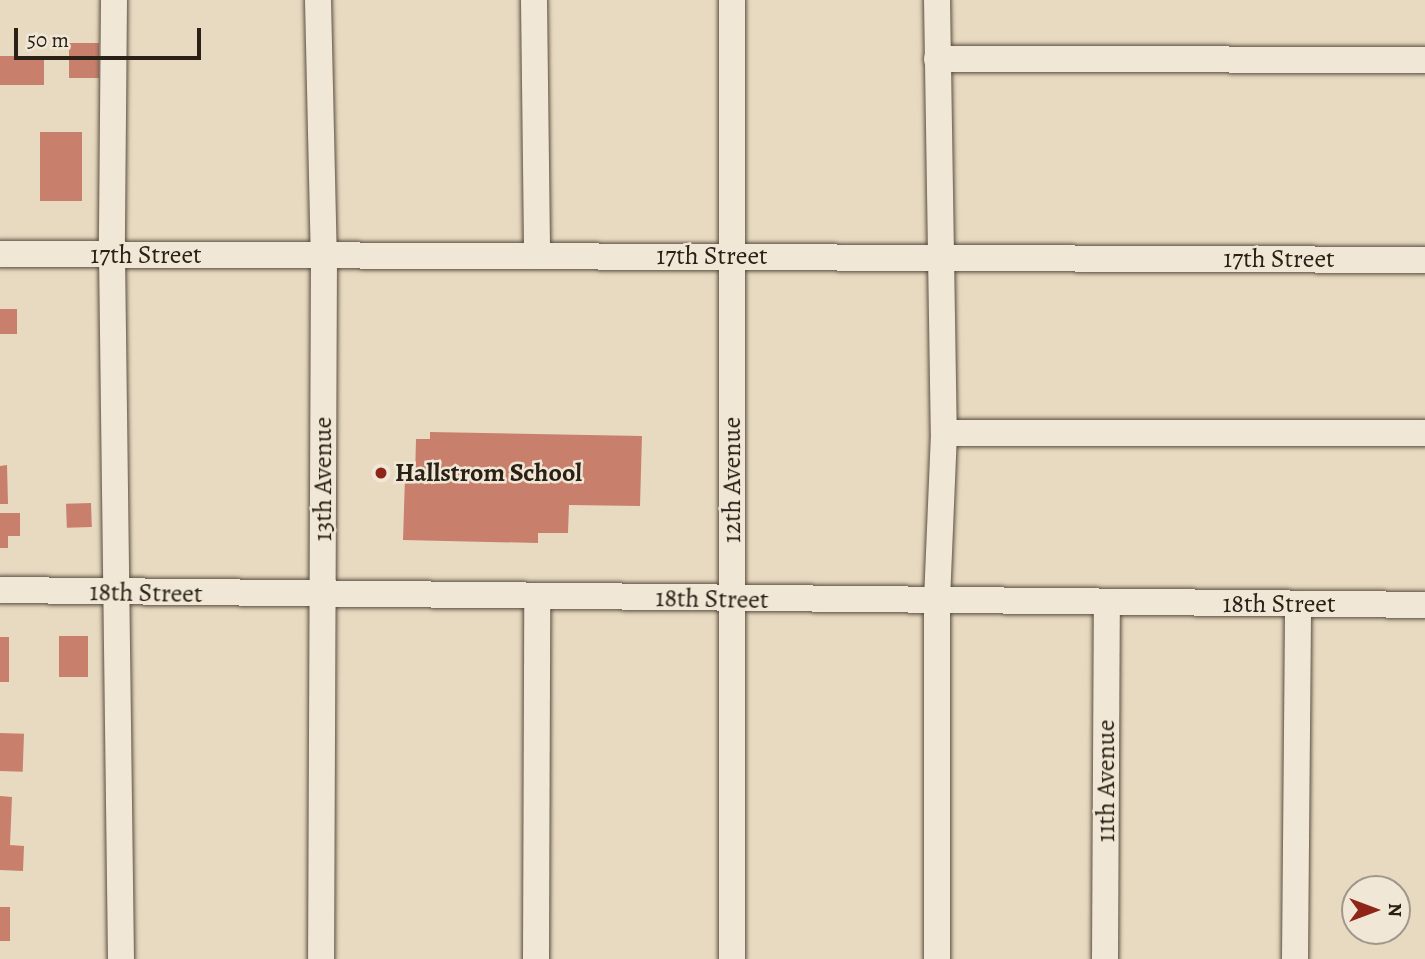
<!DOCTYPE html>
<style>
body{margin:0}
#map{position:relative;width:1425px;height:959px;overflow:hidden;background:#e8dac0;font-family:Alegreya,serif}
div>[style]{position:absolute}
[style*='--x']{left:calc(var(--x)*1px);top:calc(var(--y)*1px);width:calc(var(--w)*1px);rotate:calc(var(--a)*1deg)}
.building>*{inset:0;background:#c8806c;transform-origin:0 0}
.roads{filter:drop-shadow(0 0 2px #5a4e40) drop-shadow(0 0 2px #5a4e40)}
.minor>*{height:26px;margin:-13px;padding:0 13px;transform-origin:13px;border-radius:13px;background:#f0e7d6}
.dots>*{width:19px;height:19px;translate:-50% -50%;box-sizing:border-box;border:4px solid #f0e7d6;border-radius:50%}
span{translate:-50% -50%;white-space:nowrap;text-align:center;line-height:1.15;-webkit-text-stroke:5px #f0e7d6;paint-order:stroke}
.street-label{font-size:26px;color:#2a2016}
.poi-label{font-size:26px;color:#2a2016;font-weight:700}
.left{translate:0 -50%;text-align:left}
.north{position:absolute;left:1341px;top:875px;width:70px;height:70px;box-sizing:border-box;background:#f0e7d6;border:2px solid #a19789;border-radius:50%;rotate:90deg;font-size:19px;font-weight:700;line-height:28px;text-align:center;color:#2a2016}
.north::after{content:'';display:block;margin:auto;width:24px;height:32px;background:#8f2418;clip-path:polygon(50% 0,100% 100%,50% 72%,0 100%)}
.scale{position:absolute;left:14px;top:28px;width:187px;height:32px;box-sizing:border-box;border:4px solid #2a2016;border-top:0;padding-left:9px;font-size:21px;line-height:24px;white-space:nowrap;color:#2a2016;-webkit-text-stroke:5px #f0e7d6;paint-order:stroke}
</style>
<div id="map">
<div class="building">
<div style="left:69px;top:43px;width:30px;height:35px"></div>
<div style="left:44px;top:56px;width:29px;height:44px;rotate:90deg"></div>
<div style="left:40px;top:132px;width:42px;height:69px"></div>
<div style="left:0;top:309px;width:17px;height:25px"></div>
<div style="clip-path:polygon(430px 432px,642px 436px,640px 506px,569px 505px,568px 533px,538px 533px,538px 543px,403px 540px,405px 477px,415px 477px,416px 439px,430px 439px)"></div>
<div style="clip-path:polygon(7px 465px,8px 504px,0 504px,0 466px)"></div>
<div style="left:91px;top:503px;width:24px;height:25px;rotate:88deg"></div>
<div style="clip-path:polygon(0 513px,20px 513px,20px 536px,8px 536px,8px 548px,0 548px)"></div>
<div style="left:59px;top:636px;width:29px;height:41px"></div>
<div style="left:0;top:637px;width:9px;height:45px"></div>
<div style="left:0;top:733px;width:24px;height:38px;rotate:2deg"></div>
<div style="clip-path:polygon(0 796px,12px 797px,10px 845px,24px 846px,23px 871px,0 870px)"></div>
<div style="left:0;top:907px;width:10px;height:34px"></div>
</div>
<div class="roads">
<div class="minor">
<div style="--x:114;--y:0;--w:254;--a:90.5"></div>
<div style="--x:112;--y:254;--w:705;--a:89.27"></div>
<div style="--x:318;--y:0;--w:256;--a:88.7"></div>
<div style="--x:324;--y:256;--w:703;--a:90.24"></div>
<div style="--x:534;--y:0;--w:256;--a:89.3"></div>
<div style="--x:732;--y:0;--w:959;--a:90"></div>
<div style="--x:937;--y:0;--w:433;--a:89.1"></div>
<div style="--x:944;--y:433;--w:168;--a:92.4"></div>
<div style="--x:937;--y:601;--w:358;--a:90"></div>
<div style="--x:937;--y:59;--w:488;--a:0.1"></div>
<div style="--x:0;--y:254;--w:1425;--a:0.24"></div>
<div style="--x:944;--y:433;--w:481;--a:0"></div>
<div style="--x:0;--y:590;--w:1425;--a:0.6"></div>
<div style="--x:536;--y:959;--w:362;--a:-89.8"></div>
<div style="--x:1105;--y:959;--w:357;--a:-89.7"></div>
<div style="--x:1295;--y:959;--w:355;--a:-89.5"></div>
</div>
</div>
<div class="dots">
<div style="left:381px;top:473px;background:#8f2418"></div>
</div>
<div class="street-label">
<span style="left:146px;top:255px">17th Street</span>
<span style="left:712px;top:256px">17th Street</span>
<span style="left:1279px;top:259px">17th Street</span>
<span style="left:323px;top:479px;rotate:-90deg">13th Avenue</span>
<span style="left:732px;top:480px;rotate:-90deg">12th Avenue</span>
<span style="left:146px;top:593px;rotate:1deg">18th Street</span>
<span style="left:712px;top:599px;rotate:1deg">18th Street</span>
<span style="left:1279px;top:604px">18th Street</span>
<span style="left:1106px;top:781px;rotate:-90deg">11th Avenue</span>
</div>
<div class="poi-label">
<span class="left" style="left:395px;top:473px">Hallstrom School</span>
</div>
<div class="north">N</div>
<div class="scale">50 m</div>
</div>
